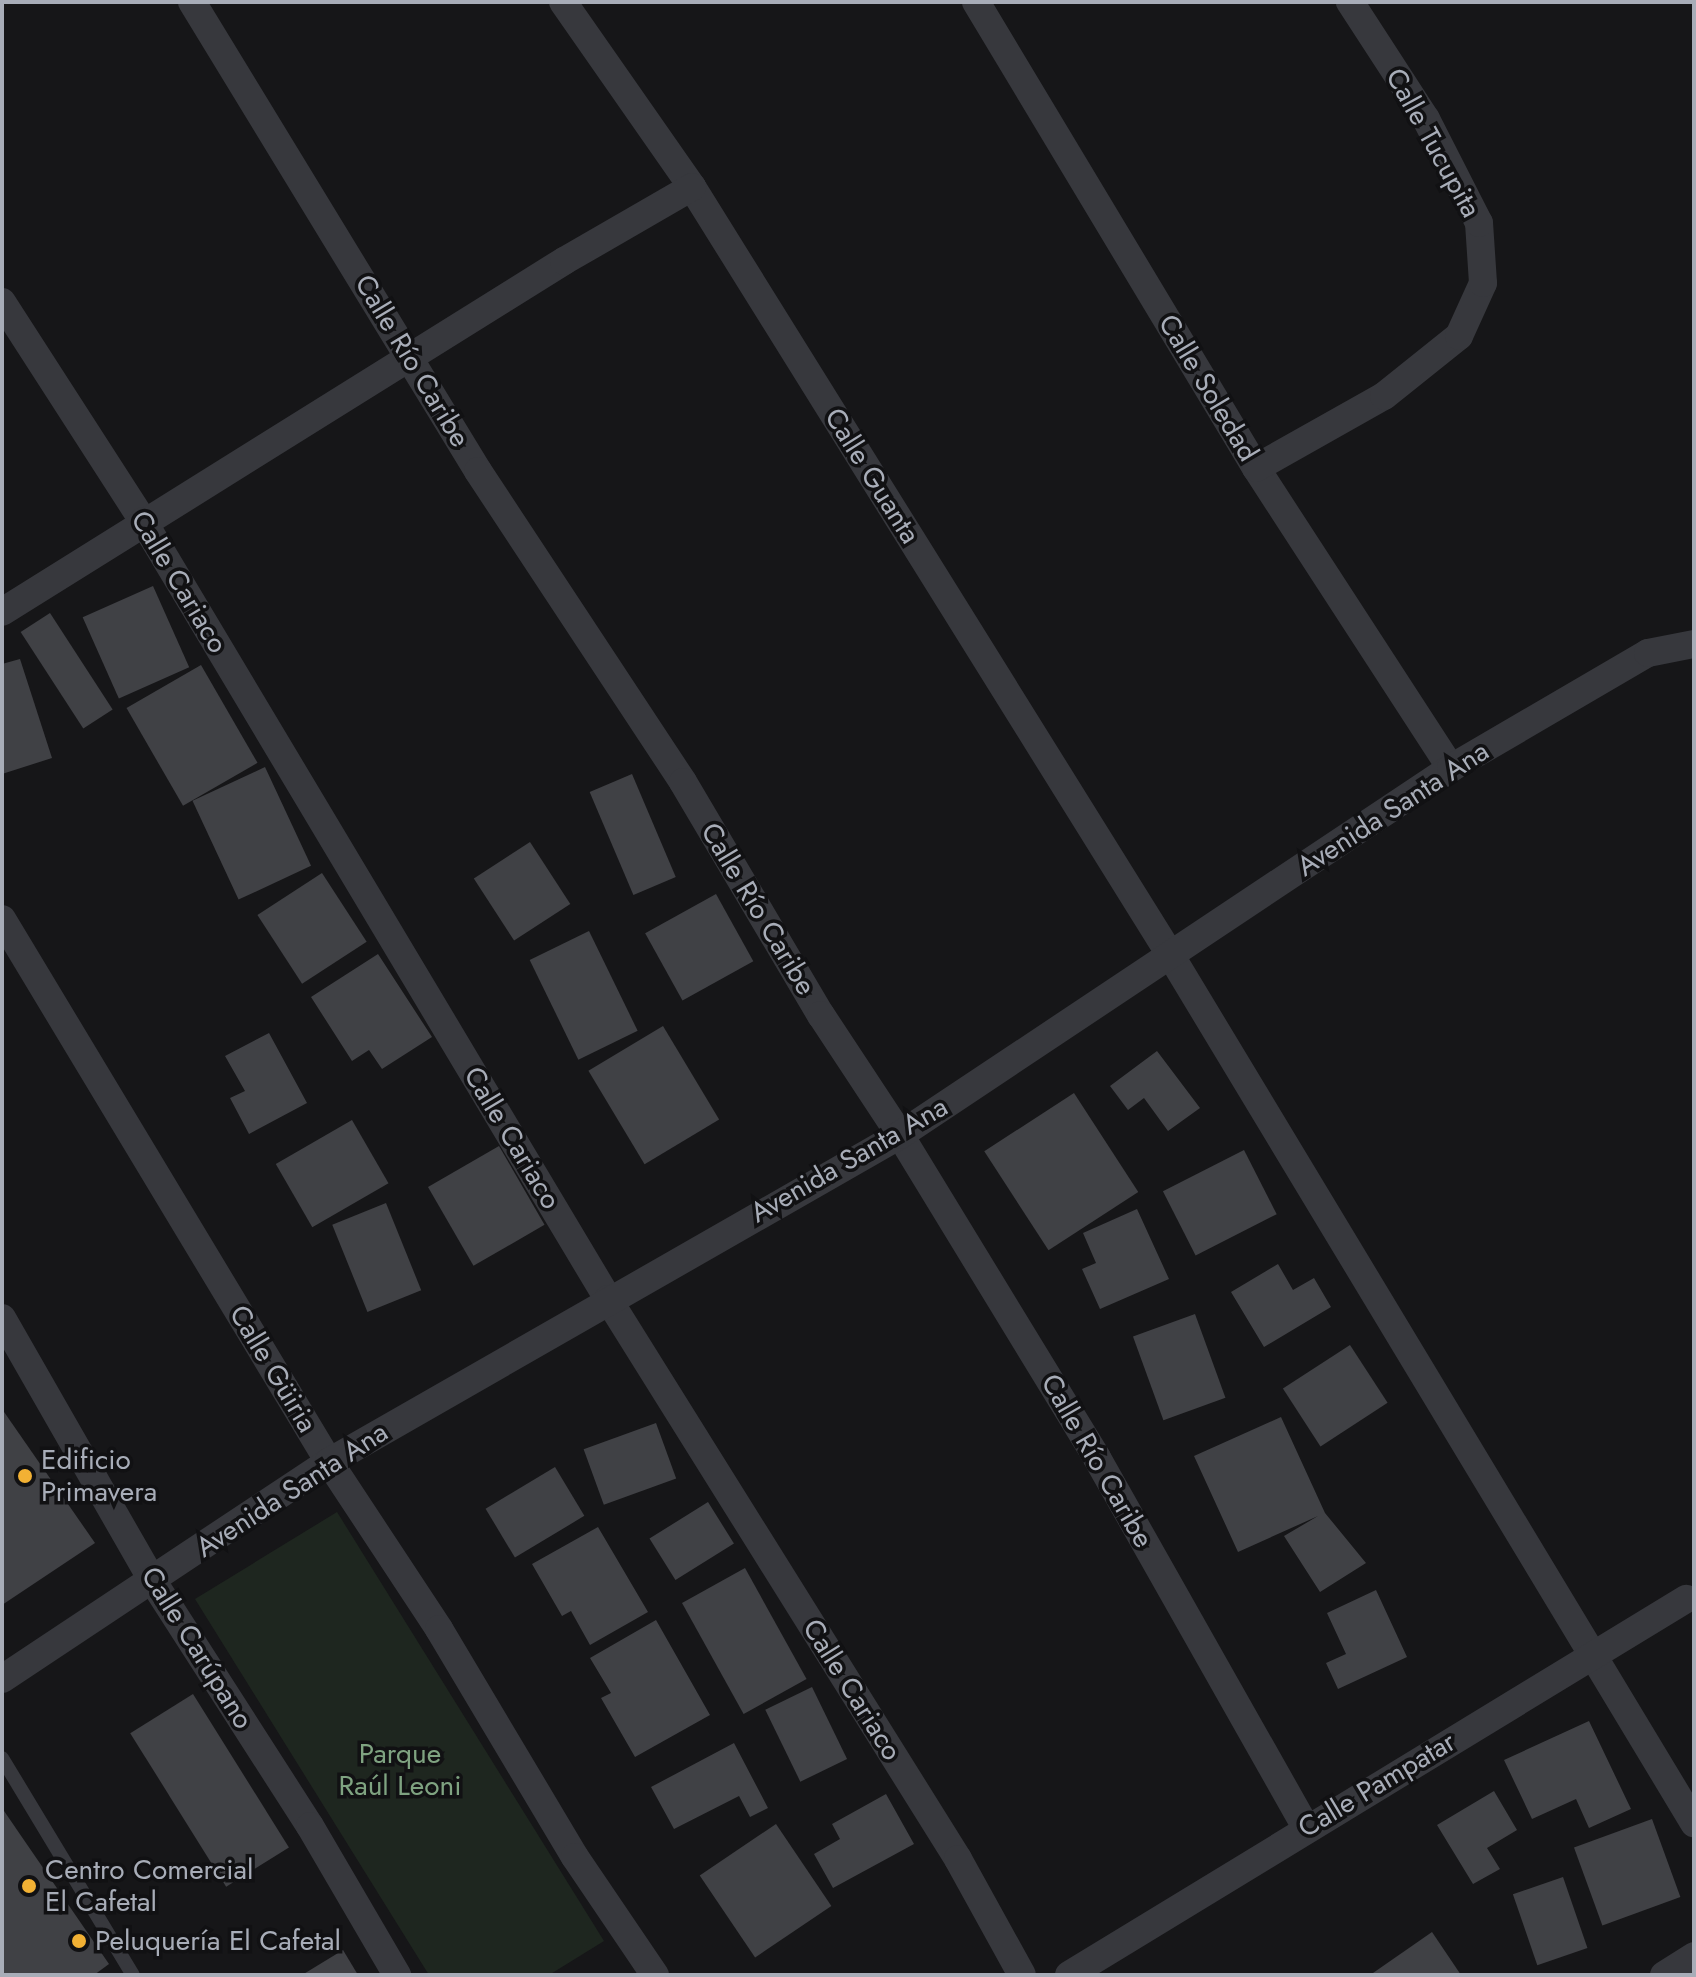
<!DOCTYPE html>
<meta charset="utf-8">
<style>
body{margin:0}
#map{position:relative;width:1696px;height:1977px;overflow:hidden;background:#161618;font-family:Jost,sans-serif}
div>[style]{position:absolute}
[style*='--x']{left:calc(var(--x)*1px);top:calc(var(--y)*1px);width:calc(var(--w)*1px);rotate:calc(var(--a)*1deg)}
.green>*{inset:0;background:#1e261f}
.building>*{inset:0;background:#404145;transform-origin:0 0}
.service>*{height:14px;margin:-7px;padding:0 7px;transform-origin:7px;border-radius:7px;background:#37383d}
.minor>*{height:28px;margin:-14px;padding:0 14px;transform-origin:14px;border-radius:14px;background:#37383d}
.dots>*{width:22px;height:22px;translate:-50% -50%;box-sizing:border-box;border:4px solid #111113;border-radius:50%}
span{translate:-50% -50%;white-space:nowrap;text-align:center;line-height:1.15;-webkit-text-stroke:7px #111113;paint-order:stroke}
.street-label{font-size:28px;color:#a8adb8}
.poi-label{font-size:28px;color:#a8adb8}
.left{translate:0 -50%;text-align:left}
.park-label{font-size:28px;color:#7fa381}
.frame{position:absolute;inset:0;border:4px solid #a8adb8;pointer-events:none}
</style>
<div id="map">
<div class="green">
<div style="clip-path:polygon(337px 1512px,604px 1941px,549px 1975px,429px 1975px,195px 1599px)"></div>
</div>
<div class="building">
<div style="left:153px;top:586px;width:89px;height:77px;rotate:66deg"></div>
<div style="left:50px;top:613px;width:115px;height:35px;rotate:57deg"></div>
<div style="clip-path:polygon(20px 659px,52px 758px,2px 774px,2px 664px)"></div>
<div style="left:201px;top:665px;width:113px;height:86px;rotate:60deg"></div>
<div style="left:265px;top:767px;width:109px;height:80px;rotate:65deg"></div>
<div style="left:632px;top:774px;width:112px;height:46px;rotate:67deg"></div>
<div style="left:530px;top:842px;width:74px;height:67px;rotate:57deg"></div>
<div style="left:322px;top:873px;width:82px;height:77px;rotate:57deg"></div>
<div style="left:716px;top:894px;width:77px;height:81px;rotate:61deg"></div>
<div style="left:589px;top:931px;width:111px;height:66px;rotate:64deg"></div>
<div style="clip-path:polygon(378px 954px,432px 1037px,382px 1069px,369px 1050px,352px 1061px,311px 997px)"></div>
<div style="left:663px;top:1026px;width:109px;height:87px;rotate:59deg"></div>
<div style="clip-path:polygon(269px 1033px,307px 1103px,249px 1134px,230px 1098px,245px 1091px,225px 1056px)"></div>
<div style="clip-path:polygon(1157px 1051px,1200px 1108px,1168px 1131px,1144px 1098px,1128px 1110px,1110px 1086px)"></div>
<div style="left:1074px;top:1093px;width:118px;height:107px;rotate:57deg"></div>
<div style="left:352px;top:1120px;width:73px;height:88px;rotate:60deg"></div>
<div style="left:499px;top:1146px;width:91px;height:82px;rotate:60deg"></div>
<div style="left:1244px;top:1150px;width:72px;height:91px;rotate:63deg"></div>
<div style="left:386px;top:1203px;width:94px;height:58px;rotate:68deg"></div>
<div style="clip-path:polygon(1137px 1209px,1169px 1279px,1100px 1309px,1082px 1269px,1096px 1263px,1083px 1233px)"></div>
<div style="clip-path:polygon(1278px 1264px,1293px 1290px,1314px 1278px,1331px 1307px,1264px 1347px,1231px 1292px)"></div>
<div style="left:1195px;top:1314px;width:89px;height:66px;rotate:70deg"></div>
<div style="left:1350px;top:1345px;width:69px;height:80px;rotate:57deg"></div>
<div style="clip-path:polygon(2px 1409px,95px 1543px,2px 1605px)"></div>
<div style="clip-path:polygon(1281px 1417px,1325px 1513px,1366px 1563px,1320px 1592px,1284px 1536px,1318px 1516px,1238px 1552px,1194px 1456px)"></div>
<div style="left:656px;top:1423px;width:59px;height:77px;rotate:70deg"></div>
<div style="left:555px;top:1467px;width:57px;height:81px;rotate:59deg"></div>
<div style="left:708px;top:1502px;width:49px;height:69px;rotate:58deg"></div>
<div style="clip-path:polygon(598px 1527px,648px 1612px,590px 1645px,571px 1611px,562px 1616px,532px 1564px)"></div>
<div style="left:745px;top:1568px;width:127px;height:72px;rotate:61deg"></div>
<div style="clip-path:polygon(1376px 1590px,1407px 1657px,1338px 1689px,1326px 1663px,1346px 1654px,1327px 1613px)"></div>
<div style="clip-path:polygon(656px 1620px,710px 1715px,635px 1757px,601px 1698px,611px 1693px,590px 1658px)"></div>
<div style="left:812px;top:1687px;width:80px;height:52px;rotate:64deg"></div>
<div style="left:193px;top:1694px;width:181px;height:74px;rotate:58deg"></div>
<div style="clip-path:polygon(1589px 1721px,1631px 1809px,1589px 1828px,1576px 1799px,1532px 1819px,1504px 1760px)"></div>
<div style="clip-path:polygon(734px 1743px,768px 1808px,750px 1817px,739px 1796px,674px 1829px,651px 1787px)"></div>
<div style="clip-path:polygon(1494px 1791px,1517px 1830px,1487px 1848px,1500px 1869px,1473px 1884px,1437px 1825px)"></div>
<div style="clip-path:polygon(886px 1794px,914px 1844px,833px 1888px,814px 1854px,840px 1839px,832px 1824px)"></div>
<div style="clip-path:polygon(2px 1808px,109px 1964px,94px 1975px,2px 1975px)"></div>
<div style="left:1652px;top:1819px;width:83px;height:83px;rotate:70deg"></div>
<div style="left:776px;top:1824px;width:99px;height:92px;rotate:56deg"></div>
<div style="left:1563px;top:1877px;width:75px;height:53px;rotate:71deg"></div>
<div style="clip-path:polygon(1432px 1932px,1461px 1975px,1374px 1975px,1373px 1973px)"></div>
<div style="clip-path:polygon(343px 1950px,358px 1975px,302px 1975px)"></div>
</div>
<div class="service">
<div style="--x:2;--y:1758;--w:253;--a:58.9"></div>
</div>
<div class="minor">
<div style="--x:192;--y:2;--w:549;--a:58.62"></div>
<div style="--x:478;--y:471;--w:372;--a:56.6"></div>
<div style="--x:683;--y:782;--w:271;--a:59.4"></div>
<div style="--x:821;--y:1015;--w:144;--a:56.6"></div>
<div style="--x:900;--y:1135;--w:378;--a:58.6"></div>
<div style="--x:1097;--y:1458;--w:424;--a:60.5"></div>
<div style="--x:563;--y:2;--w:226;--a:55.1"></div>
<div style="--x:692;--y:187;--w:906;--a:58.08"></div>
<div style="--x:1171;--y:956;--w:1013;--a:58.9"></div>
<div style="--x:976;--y:2;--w:544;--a:59"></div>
<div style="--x:1256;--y:468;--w:358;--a:57"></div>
<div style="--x:2;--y:302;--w:260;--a:57.2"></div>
<div style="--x:143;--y:521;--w:906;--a:59.13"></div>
<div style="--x:608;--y:1299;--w:660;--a:57.99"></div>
<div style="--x:958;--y:1859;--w:132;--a:61.1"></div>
<div style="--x:1256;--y:468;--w:147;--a:-29.4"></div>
<div style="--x:1384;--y:396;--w:96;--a:-38.7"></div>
<div style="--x:1459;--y:336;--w:58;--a:-65.6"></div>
<div style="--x:1483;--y:283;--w:60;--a:-93.8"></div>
<div style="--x:1479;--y:223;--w:117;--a:-117"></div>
<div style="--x:1426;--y:119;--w:140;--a:-123"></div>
<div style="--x:2;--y:612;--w:663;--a:-31.99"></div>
<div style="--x:564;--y:261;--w:148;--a:-30"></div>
<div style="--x:2;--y:919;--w:634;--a:58.94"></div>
<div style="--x:329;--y:1462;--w:200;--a:56.6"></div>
<div style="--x:439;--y:1629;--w:265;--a:59.2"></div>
<div style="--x:575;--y:1857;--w:143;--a:55.9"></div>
<div style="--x:2;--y:1318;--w:302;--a:60.2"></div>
<div style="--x:152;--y:1580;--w:292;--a:57.3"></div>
<div style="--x:310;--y:1826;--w:173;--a:59.7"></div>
<div style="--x:2;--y:1679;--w:392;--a:-33.6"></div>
<div style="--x:329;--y:1462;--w:658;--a:-29.8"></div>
<div style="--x:900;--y:1135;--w:662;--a:-33.67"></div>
<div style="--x:1451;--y:768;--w:228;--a:-30.3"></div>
<div style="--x:1648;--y:653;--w:47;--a:-11.1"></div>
<div style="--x:1069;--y:1975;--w:723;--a:-31.36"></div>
<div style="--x:1664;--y:1975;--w:36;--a:-32"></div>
</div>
<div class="dots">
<div style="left:25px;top:1476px;background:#f2b134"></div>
<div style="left:29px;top:1886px;background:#f2b134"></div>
<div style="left:79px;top:1941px;background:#f2b134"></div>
</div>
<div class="street-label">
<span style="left:1433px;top:143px;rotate:61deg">Calle Tucupita</span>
<span style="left:412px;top:361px;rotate:59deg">Calle Río Caribe</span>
<span style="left:1208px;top:388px;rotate:59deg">Calle Soledad</span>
<span style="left:872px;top:476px;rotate:58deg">Calle Guanta</span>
<span style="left:179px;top:582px;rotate:59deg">Calle Cariaco</span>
<span style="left:1393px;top:809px;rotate:-33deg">Avenida Santa Ana</span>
<span style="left:758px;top:909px;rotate:59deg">Calle Río Caribe</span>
<span style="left:512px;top:1138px;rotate:59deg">Calle Cariaco</span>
<span style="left:849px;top:1160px;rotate:-30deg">Avenida Santa Ana</span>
<span style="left:273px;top:1369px;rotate:59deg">Calle Güiria</span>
<span style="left:1097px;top:1461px;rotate:60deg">Calle Río Caribe</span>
<span style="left:292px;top:1490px;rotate:-33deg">Avenida Santa Ana</span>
<span style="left:197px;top:1648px;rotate:58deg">Calle Carúpano</span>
<span style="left:852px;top:1690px;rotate:58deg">Calle Cariaco</span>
<span style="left:1377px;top:1785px;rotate:-31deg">Calle Pampatar</span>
</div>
<div class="poi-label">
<span class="left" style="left:41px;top:1476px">Edificio<br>Primavera</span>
<span class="left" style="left:45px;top:1886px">Centro Comercial<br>El Cafetal</span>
<span class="left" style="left:95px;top:1941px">Peluquería El Cafetal</span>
</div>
<div class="park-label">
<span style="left:400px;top:1770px">Parque<br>Raúl Leoni</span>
</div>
<div class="frame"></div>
</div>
